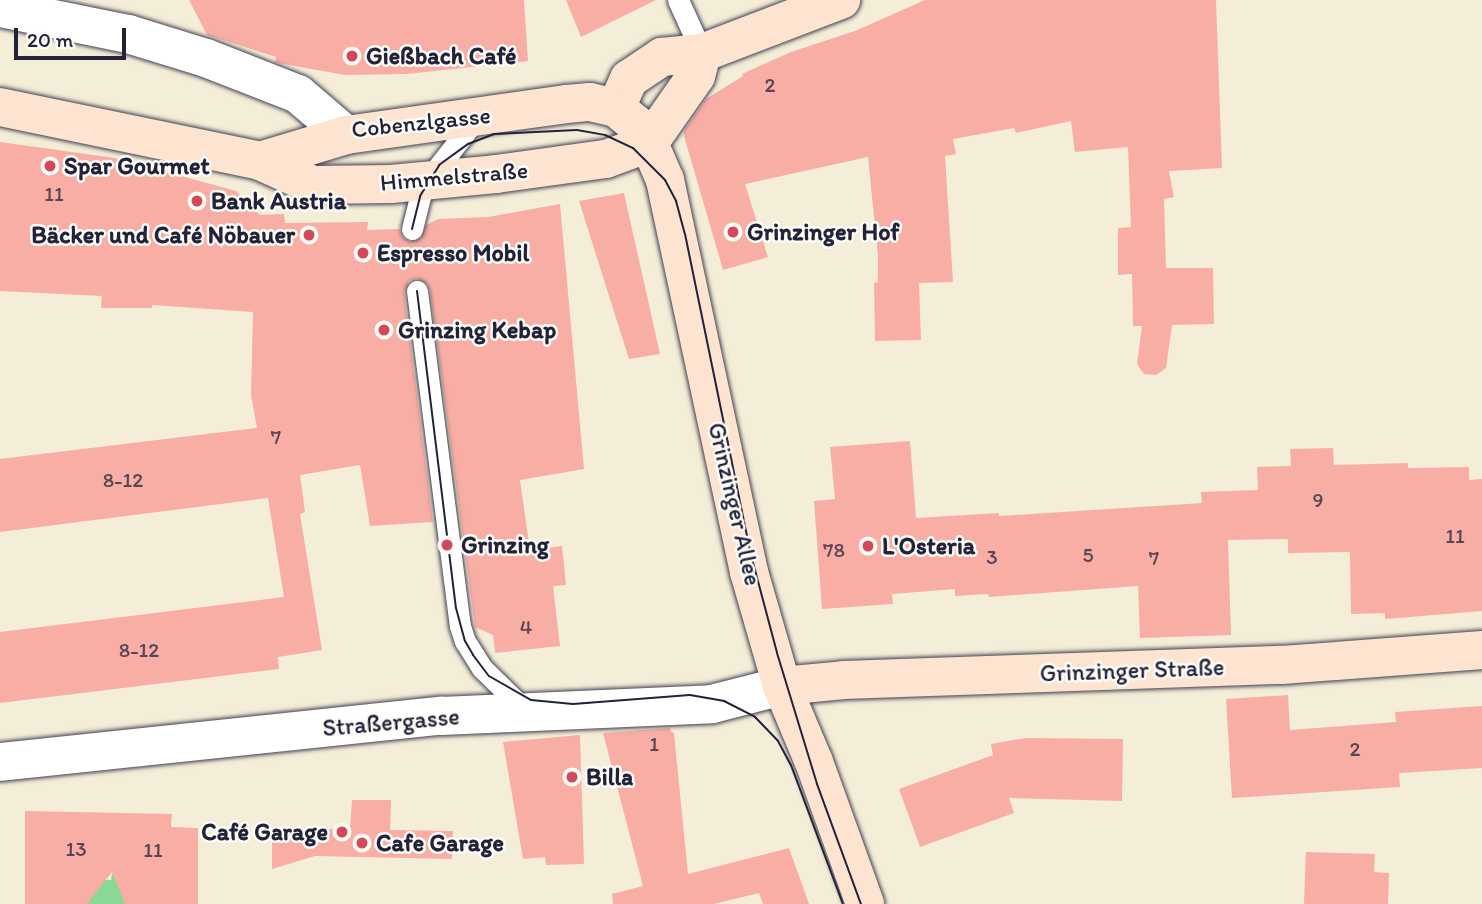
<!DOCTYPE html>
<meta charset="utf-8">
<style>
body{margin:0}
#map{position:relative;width:1482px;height:904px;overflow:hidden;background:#f4edd8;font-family:Itim,sans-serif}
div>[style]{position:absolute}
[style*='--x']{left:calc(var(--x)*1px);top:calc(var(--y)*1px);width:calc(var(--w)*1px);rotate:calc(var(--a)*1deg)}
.green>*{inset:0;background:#8bd795}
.building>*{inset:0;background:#f9aea5}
.roads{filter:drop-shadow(0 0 2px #424053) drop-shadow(0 0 2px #424053)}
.lane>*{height:21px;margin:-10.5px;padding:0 10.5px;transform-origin:10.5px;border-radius:10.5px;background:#fff}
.street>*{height:38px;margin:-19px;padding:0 19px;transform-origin:19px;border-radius:19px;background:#fff}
.secondary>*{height:38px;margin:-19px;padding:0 19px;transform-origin:19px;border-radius:19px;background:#fde4d1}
.tram>*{height:2px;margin:-1px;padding:0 1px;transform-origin:1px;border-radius:1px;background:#22223b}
.dots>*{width:19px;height:19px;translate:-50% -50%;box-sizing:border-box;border:4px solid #fdfcf7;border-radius:50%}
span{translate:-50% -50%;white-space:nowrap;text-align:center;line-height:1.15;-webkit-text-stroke:5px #fdfcf7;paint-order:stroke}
.number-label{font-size:21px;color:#584556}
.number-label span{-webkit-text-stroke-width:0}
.poi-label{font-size:24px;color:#22223b;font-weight:700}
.left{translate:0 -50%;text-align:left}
.right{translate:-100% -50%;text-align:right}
.street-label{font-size:24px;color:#22223b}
.scale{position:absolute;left:14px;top:28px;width:112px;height:32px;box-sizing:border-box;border:4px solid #22223b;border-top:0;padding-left:9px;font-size:21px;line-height:24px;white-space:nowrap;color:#22223b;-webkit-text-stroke:5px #fdfcf7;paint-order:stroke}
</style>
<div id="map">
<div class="green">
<div style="clip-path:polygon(112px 874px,132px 876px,125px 904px,87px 904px,91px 892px,77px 879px,111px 880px)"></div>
</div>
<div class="building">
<div style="clip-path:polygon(189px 0,524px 0,528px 61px,406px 74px,345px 75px,278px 63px,275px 62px,276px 57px,207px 35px)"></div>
<div style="clip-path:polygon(566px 0,656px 0,581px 37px)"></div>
<div style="clip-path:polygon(925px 0,1216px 0,1222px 168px,1169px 171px,1174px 197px,1164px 199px,1166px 268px,1213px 268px,1214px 324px,1172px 325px,1166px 368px,1156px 375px,1144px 374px,1137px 364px,1142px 326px,1133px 326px,1132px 274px,1118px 275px,1118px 228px,1131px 227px,1128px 147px,1075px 152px,1071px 121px,1016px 133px,1014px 128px,953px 139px,956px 154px,945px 156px,953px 282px,919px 283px,921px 340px,875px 341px,874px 283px,878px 282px,878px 256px,868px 157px,745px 184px,768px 257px,723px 270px,684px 136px,684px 131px,706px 99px,743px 76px,742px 74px,791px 52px,855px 31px)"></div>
<div style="clip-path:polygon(0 142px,115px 158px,236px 191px,260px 215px,284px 214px,285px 223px,368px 222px,367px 230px,399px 229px,403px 238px,410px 242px,421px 238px,426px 225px,438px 219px,488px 217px,560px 204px,584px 469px,520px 480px,530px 550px,562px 546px,566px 585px,553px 586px,560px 646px,495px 653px,493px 635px,475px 627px,430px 289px,427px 283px,416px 278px,409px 281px,404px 293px,433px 522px,370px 526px,360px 465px,300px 475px,305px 512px,300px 514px,322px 650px,278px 657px,279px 669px,0 703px,0 632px,284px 597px,268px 498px,0 532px,0 459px,257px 428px,251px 395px,253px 312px,152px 305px,152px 308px,101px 308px,102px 296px,0 291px)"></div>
<div style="clip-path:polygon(624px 193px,660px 354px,629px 359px,579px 201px)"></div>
<div style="clip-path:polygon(910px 441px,916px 518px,999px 513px,999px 516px,1202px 503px,1201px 492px,1258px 490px,1257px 467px,1291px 466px,1290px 449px,1333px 448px,1334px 465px,1408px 463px,1408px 468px,1469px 467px,1469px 480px,1482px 479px,1482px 611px,1385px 619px,1385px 613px,1351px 614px,1350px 552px,1288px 553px,1288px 539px,1228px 540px,1231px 635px,1140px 638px,1138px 586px,989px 597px,988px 594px,955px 596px,955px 589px,892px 594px,893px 604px,822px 609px,814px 501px,835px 499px,830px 447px)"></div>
<div style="clip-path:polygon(1288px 695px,1290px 730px,1396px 722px,1395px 712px,1482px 706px,1482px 768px,1399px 773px,1400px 787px,1232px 798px,1226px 699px)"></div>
<div style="clip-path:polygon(670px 728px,671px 732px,674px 733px,688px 874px,789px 848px,809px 904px,763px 904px,759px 893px,714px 904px,613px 904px,612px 894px,643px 886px,603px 733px)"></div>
<div style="clip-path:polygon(580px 735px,584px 864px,546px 865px,545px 857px,523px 859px,503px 742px)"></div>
<div style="clip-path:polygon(1026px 738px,1123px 739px,1122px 801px,1009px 798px,1014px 813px,920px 847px,899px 789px,993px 755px,991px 744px)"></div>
<div style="clip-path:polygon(352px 800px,391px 800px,390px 830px,453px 831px,452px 859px,315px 856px,272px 869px,272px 829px,350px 829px)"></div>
<div style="clip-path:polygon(25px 811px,172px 814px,171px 827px,198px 828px,198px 904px,125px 904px,112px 872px,87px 904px,25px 904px)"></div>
<div style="clip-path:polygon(1306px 852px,1375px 854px,1374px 872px,1389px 873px,1388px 904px,1304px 904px)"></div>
</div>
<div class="roads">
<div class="lane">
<div style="--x:678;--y:0;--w:58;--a:65.6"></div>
<div style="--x:412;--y:229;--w:34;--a:-76"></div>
<div style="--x:420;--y:196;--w:18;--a:-63"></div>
<div style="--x:428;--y:180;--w:80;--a:-52.1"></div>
<div style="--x:417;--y:291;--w:338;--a:82.7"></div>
<div style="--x:460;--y:626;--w:16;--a:72"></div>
<div style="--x:465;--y:641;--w:32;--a:58"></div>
<div style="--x:482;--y:668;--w:63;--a:44.4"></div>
</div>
<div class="street">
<div style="--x:0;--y:8;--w:131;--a:11.5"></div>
<div style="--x:128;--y:34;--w:82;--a:17.1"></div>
<div style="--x:206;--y:58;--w:99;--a:21.4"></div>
<div style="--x:298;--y:94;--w:63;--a:40.5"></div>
<div style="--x:0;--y:762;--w:443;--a:-6"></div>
<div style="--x:441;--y:716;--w:271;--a:-2.5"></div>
<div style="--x:712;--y:704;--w:72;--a:-14.4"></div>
</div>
<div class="secondary">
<div style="--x:0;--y:107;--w:266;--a:11.7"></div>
<div style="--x:260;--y:161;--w:58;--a:24.4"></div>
<div style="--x:313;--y:185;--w:78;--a:-0.7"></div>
<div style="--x:391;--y:184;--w:105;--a:-5.4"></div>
<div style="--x:496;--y:174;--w:111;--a:-7.8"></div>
<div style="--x:606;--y:159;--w:46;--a:-20.4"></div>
<div style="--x:616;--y:108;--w:32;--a:-66"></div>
<div style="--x:629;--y:79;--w:40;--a:-34"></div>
<div style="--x:662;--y:57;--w:40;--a:-5.7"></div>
<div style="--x:702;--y:53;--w:149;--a:-20.9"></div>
<div style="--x:649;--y:143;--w:82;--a:-55"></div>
<div style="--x:696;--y:76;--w:24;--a:-75"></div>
<div style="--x:260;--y:161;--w:90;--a:-16.8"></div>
<div style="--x:346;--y:135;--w:222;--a:-8"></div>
<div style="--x:566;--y:104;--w:24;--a:-5"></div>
<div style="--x:590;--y:102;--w:27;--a:13"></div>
<div style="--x:616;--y:108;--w:26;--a:39"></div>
<div style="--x:636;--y:124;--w:23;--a:56"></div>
<div style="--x:649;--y:143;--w:40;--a:66.6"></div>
<div style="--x:665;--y:180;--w:401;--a:77.9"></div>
<div style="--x:749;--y:572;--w:119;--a:73.9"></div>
<div style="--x:782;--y:686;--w:82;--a:67.2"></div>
<div style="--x:814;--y:762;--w:151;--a:70.2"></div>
<div style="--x:782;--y:686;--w:62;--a:-5.5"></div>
<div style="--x:844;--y:680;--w:438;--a:-2"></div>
<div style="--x:1282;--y:665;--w:201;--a:-4.3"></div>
</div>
</div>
<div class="tram">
<div style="--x:412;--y:229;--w:34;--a:-76"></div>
<div style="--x:420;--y:196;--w:36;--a:-58"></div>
<div style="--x:439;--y:165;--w:36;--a:-36"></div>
<div style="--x:468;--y:144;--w:28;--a:-21"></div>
<div style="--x:494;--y:134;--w:83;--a:-2.8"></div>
<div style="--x:577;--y:130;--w:28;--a:10"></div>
<div style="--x:605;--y:135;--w:31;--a:25"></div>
<div style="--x:633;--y:148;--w:45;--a:45"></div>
<div style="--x:665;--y:180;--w:24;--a:62"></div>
<div style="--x:676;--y:201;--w:34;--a:75"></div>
<div style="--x:685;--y:234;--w:328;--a:78.4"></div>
<div style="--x:751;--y:555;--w:101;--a:75.1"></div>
<div style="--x:777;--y:653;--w:137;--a:73"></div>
<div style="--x:817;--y:784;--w:128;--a:69.9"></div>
<div style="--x:417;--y:291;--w:319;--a:83"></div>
<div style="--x:456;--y:608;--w:34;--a:75"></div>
<div style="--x:465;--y:641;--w:16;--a:60"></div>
<div style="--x:473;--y:655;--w:26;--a:53"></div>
<div style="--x:489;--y:676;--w:48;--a:29.7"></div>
<div style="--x:531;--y:700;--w:42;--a:5.4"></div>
<div style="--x:573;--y:704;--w:117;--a:-4.4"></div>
<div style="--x:690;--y:695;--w:35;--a:10"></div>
<div style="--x:724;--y:701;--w:35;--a:27"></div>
<div style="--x:755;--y:717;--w:33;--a:46"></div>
<div style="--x:778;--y:741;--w:27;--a:62"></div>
<div style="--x:791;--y:765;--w:148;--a:69.5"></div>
</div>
<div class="dots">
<div style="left:352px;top:56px;background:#d1495b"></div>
<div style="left:50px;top:166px;background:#d1495b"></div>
<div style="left:197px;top:201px;background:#d1495b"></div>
<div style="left:733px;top:232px;background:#d1495b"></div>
<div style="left:309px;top:235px;background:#d1495b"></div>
<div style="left:363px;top:253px;background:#d1495b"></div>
<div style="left:384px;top:330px;background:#d1495b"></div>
<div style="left:447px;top:545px;background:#d1495b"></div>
<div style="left:868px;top:546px;background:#d1495b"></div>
<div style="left:572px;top:777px;background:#d1495b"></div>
<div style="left:342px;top:832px;background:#d1495b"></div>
<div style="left:362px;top:843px;background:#d1495b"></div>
</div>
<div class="number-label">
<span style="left:770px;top:85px">2</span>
<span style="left:54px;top:194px">11</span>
<span style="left:276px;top:437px">7</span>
<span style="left:123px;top:480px">8-12</span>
<span style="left:1318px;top:500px">9</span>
<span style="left:1455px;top:536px">11</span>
<span style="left:834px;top:550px">78</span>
<span style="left:1088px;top:555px">5</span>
<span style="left:992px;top:557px">3</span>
<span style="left:1154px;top:558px">7</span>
<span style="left:526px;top:627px">4</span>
<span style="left:139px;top:650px">8-12</span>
<span style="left:654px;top:744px">1</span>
<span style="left:1355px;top:749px">2</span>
<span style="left:76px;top:849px">13</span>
<span style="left:153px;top:850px">11</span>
</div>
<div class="poi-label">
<span class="left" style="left:366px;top:56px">Gießbach Café</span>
<span class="left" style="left:64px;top:166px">Spar Gourmet</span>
<span class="left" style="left:211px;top:201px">Bank Austria</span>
<span class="left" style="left:747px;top:232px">Grinzinger Hof</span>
<span class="right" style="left:295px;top:235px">Bäcker und Café Nöbauer</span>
<span class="left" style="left:377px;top:253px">Espresso Mobil</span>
<span class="left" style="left:398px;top:330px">Grinzing Kebap</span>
<span class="left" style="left:461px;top:545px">Grinzing</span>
<span class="left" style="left:882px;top:546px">L'Osteria</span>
<span class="left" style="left:586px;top:777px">Billa</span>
<span class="right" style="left:328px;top:832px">Café Garage</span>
<span class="left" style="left:376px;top:843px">Cafe Garage</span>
</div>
<div class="street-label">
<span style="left:421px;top:122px;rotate:-6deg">Cobenzlgasse</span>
<span style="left:454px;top:176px;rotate:-5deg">Himmelstraße</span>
<span style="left:735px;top:504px;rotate:77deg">Grinzinger Allee</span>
<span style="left:1132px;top:670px;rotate:-2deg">Grinzinger Straße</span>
<span style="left:391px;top:722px;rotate:-5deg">Straßergasse</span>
</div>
<div class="scale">20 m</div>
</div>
